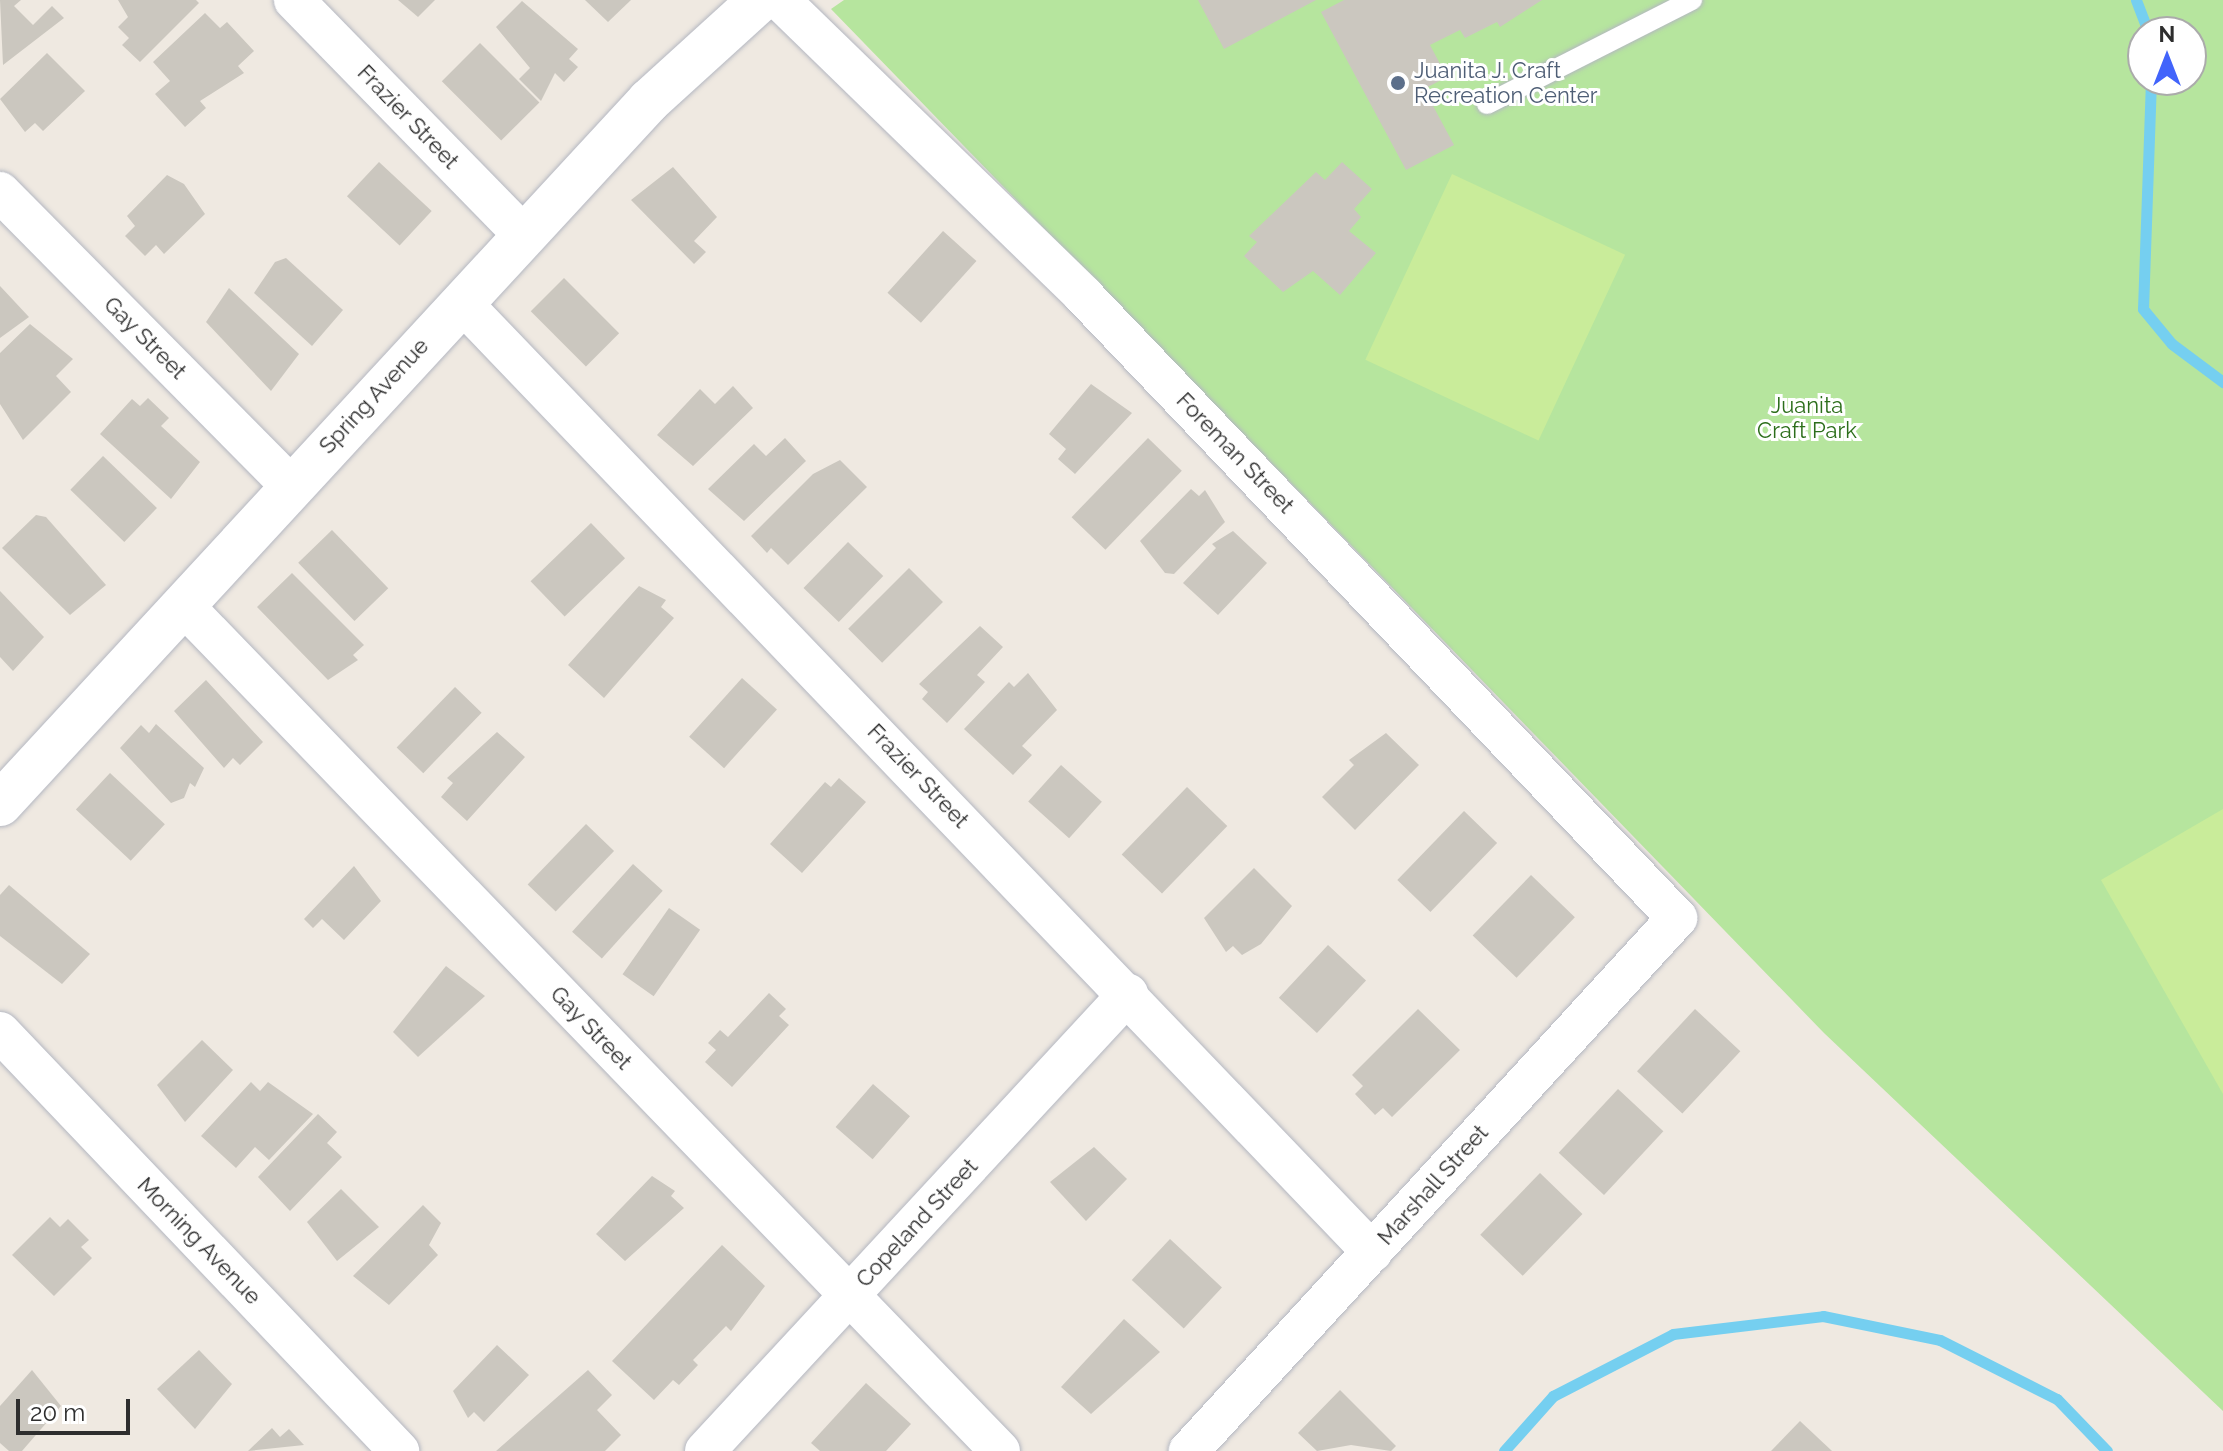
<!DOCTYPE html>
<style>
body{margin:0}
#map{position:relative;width:2223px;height:1451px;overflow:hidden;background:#efe9e1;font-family:Raleway,sans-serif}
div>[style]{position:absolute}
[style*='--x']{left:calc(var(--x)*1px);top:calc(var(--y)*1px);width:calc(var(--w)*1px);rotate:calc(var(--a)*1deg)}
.green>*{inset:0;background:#b6e59e}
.pitch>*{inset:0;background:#c9ec9a;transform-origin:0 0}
.stream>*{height:11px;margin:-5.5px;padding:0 5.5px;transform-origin:5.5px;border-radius:5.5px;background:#75cff0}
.building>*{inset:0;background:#cbc7bf;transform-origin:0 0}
.roads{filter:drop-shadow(0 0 2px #b4b7c1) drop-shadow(0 0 2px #b4b7c1)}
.service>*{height:20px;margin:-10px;padding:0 10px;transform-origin:10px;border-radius:10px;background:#fff}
.minor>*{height:40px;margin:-20px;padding:0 20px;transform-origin:20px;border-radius:20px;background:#fff}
.tertiary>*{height:44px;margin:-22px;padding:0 22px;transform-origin:22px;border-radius:22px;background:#fff}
.dots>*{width:22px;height:22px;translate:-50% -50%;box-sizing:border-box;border:4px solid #fff;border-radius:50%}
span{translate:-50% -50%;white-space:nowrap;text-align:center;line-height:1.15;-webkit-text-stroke:6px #fff;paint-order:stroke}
.service-label{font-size:22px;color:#4e5e75}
.left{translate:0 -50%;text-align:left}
.street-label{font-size:22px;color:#2e2e2e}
.park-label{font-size:22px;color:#2c6e1b}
.north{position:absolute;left:2127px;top:16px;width:80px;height:80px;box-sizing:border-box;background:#fff;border:2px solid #ababab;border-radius:50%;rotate:0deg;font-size:22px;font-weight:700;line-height:32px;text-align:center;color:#2e2e2e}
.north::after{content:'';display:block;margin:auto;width:28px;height:36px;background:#4264fb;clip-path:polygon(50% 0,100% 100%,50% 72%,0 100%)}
.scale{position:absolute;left:16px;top:1399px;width:114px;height:36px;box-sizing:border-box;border:4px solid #2e2e2e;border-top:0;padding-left:10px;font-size:24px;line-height:28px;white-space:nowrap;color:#2e2e2e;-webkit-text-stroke:6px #fff;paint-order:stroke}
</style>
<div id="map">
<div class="green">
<div style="clip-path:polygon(evenodd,844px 0,2223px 0,2223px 1411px,1824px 1033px,831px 9px,844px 0,2143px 32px,2191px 32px,2191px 80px,2143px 80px,2143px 32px)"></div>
</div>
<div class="pitch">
<div style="left:1452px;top:174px;width:191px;height:205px;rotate:25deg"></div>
<div style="clip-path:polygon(2223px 809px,2223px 1094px,2101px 880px)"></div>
</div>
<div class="stream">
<div style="--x:2136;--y:0;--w:34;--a:69"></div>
<div style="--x:2151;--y:80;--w:229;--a:92"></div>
<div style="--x:2143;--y:309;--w:45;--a:50.4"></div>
<div style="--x:2172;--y:344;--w:64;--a:36.7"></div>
<div style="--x:1504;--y:1451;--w:74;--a:-48.3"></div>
<div style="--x:1553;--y:1396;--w:135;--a:-27.3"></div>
<div style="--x:1673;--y:1334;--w:151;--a:-6.8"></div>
<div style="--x:1823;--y:1316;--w:119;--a:11.6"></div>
<div style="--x:1940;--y:1340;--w:131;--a:26.8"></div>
<div style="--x:2057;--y:1399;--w:72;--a:46.1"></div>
</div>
<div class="building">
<div style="clip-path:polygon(0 0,21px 0,14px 6px,33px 25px,52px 6px,64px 18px,3px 65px)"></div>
<div style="clip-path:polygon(118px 0,196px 0,199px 3px,140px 62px,122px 45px,129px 38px,118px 27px,128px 17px)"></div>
<div style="clip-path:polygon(398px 0,435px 0,418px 17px)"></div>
<div style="clip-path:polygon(585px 0,631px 0,608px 22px)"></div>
<div style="clip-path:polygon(1198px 0,1316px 0,1224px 49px)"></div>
<div style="clip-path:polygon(1344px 0,1542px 0,1500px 27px,1497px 22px,1465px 38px,1460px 30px,1430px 45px,1447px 77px,1424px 89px,1454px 145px,1406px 170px,1321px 12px)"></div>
<div style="clip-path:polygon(522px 1px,578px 49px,569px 59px,578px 67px,564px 82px,555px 73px,541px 101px,519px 79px,530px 68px,496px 27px)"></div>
<div style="clip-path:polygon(205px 13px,220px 28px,227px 22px,254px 51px,238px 66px,244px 73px,200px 101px,206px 108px,185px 127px,155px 94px,170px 81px,153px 62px)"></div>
<div style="left:480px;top:43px;width:84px;height:54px;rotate:45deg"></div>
<div style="clip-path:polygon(47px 53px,85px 91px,43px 131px,35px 123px,25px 132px,0 99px)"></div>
<div style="left:379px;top:162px;width:72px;height:47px;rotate:43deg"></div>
<div style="clip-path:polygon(1342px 162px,1372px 189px,1354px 209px,1361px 217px,1349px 231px,1376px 253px,1340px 295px,1313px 271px,1283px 292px,1244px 256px,1257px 242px,1249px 236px,1316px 172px,1325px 180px)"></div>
<div style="clip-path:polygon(673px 167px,717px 217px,694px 241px,706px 252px,694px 264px,631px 200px)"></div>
<div style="clip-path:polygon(167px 175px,184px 184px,205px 214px,164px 254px,156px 245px,145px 256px,125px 236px,135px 226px,127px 216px)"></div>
<div style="left:943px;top:231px;width:45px;height:83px;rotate:42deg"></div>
<div style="clip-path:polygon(286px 258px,343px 310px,312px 346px,254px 293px,275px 262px)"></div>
<div style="left:564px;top:278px;width:78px;height:47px;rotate:45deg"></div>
<div style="clip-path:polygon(0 286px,29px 317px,0 338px)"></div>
<div style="clip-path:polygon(229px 288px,299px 354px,271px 391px,206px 322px)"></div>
<div style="clip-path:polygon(30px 324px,73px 359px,56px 376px,71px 392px,23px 440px,0 404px,0 353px)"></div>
<div style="clip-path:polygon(1091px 384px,1132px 413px,1075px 474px,1058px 459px,1066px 449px,1049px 434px)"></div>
<div style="clip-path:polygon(733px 386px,753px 408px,693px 466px,657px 435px,700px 389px,715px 404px)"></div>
<div style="clip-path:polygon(148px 398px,169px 418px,161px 426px,200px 462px,171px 499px,100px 434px,132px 399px,140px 406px)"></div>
<div style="clip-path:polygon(785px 438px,806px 461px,744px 521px,708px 489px,754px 444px,766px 456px)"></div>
<div style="left:1148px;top:438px;width:47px;height:110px;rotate:44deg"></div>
<div style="left:103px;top:456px;width:75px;height:47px;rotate:44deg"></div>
<div style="clip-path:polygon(840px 460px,867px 487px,788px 565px,771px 548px,767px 553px,751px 536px,813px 474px)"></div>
<div style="clip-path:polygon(1191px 489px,1199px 496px,1205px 490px,1225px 522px,1174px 574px,1165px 573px,1140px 541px)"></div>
<div style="clip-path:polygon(36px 515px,46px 517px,106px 585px,70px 615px,2px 548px)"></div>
<div style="left:591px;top:523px;width:49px;height:84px;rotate:46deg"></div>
<div style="left:332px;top:530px;width:81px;height:47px;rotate:46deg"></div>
<div style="clip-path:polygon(1233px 531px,1267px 563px,1218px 615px,1183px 583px,1216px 548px,1212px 544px)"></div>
<div style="left:848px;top:542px;width:49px;height:64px;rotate:44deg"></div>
<div style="left:909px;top:568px;width:48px;height:86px;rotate:45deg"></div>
<div style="clip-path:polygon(292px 573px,364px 645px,353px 655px,358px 660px,328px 680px,257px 607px)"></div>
<div style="clip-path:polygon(639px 586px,666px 600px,661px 607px,674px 618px,604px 698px,568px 665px)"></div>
<div style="clip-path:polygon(0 591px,44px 637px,13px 671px,0 657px)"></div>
<div style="clip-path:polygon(980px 626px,1003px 647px,977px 675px,985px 682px,947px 723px,922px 699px,928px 692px,919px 684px)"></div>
<div style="clip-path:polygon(1028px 673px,1057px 710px,1022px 746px,1032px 755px,1013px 775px,964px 729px,1009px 682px,1014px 687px)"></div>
<div style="left:742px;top:678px;width:47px;height:79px;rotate:42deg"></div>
<div style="clip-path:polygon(206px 680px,263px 742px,240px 765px,233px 758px,224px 768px,174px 711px)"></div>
<div style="left:455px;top:687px;width:37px;height:84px;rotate:44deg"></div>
<div style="clip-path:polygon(156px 724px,204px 768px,195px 787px,190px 783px,184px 798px,171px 803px,120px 748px,141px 725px,149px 733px)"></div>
<div style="clip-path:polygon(497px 732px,525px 757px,467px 821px,441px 797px,453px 783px,447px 778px)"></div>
<div style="clip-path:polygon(1386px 733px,1419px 765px,1355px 830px,1322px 797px,1354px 765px,1349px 760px)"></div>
<div style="left:1061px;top:765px;width:55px;height:49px;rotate:42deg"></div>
<div style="left:110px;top:773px;width:75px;height:50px;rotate:43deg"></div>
<div style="clip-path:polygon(839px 778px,866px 802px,802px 873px,770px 844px,825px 782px,831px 787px)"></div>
<div style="left:1187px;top:787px;width:56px;height:94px;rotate:44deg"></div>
<div style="left:1464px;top:811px;width:46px;height:96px;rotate:44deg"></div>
<div style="left:586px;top:824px;width:39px;height:84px;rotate:44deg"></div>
<div style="left:633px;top:864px;width:40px;height:91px;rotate:42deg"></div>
<div style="clip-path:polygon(354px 866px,381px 901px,344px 940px,322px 919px,313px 928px,304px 919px)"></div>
<div style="clip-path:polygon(1254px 868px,1292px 906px,1261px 944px,1242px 955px,1233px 946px,1226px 952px,1204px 918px)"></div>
<div style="left:1531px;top:875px;width:61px;height:84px;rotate:44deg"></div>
<div style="clip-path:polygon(9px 885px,90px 954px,62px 984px,0 936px,0 895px)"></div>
<div style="left:669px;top:908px;width:38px;height:81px;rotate:35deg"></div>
<div style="left:1328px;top:945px;width:52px;height:72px;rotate:43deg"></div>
<div style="clip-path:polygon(446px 966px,485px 996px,418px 1057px,393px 1032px)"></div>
<div style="clip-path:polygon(769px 993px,786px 1009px,779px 1016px,789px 1025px,732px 1087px,705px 1062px,716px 1050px,708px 1043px,720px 1030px,728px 1037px)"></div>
<div style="clip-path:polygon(1418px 1009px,1460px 1050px,1392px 1117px,1383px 1108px,1375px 1115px,1355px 1094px,1363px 1086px,1352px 1075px)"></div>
<div style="left:1695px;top:1009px;width:62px;height:85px;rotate:43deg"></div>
<div style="clip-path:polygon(202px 1040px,233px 1070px,185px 1122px,157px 1085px)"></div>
<div style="clip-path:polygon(251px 1082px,260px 1091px,268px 1082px,313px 1114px,269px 1160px,255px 1147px,236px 1168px,201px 1136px)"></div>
<div style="left:873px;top:1084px;width:49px;height:57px;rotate:41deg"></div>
<div style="left:1618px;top:1089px;width:62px;height:87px;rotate:43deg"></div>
<div style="clip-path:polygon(318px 1114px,337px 1132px,327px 1143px,342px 1157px,290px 1211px,258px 1177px)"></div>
<div style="clip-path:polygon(1094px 1147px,1127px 1179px,1086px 1221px,1050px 1182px)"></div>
<div style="left:1540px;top:1173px;width:59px;height:86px;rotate:44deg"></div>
<div style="clip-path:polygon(652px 1176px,675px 1191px,671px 1196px,684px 1208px,625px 1261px,596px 1234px)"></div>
<div style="clip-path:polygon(341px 1189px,379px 1227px,337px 1261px,307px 1222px)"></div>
<div style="clip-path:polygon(423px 1205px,441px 1223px,429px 1245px,438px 1255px,389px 1305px,353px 1276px)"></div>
<div style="clip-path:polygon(50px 1217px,60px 1227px,68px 1219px,89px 1240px,81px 1247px,92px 1258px,54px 1296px,12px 1255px)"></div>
<div style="left:1170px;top:1239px;width:71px;height:56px;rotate:43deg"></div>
<div style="clip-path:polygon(722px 1245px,765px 1286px,731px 1331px,726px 1326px,693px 1360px,698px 1365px,679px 1385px,673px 1380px,654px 1400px,612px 1361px)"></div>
<div style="clip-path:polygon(1124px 1319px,1160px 1352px,1091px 1414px,1061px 1387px)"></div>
<div style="clip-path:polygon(497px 1345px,529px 1375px,484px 1422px,474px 1412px,468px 1418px,453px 1391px)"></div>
<div style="clip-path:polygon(199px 1350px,232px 1384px,195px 1429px,157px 1389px)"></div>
<div style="clip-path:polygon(32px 1370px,61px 1406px,22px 1451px,9px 1451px,0 1443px,0 1406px)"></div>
<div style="clip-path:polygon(588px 1370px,612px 1395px,597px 1410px,621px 1435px,605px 1451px,496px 1451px)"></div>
<div style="clip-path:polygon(866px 1383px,911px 1424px,886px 1451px,820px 1451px,811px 1443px)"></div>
<div style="clip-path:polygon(1340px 1390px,1396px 1446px,1391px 1451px,1351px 1445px,1317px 1451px,1298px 1433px)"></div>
<div style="clip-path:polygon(1800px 1421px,1832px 1451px,1771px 1451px)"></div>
<div style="clip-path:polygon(272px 1428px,280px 1437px,289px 1429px,304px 1445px,248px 1451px)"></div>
</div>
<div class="roads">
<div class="service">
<div style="--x:1487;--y:104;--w:230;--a:-26.9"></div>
</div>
<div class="minor">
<div style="--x:294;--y:0;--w:328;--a:45.7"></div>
<div style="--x:780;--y:0;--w:423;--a:44.2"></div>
<div style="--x:1083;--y:295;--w:861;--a:46.37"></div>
<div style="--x:1677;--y:918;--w:723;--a:132.48"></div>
<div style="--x:0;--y:192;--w:412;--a:45.3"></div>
<div style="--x:462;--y:303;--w:1315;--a:46.2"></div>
<div style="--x:183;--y:605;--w:1176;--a:46"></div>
<div style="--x:0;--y:1032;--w:579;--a:46.4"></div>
<div style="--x:705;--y:1451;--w:623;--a:-47.21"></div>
</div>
<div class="tertiary">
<div style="--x:0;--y:804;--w:957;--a:-47.29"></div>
<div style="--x:649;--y:101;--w:150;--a:-42.3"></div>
</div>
</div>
<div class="dots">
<div style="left:1398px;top:83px;background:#5c6f8a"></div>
</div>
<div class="service-label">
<span class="left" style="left:1414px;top:83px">Juanita J. Craft<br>Recreation Center</span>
</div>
<div class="street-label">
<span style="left:408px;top:117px;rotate:46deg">Frazier Street</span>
<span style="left:145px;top:338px;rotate:45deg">Gay Street</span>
<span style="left:374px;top:396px;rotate:-47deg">Spring Avenue</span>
<span style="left:1235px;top:453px;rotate:46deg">Foreman Street</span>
<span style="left:918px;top:776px;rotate:46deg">Frazier Street</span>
<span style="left:591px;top:1028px;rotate:46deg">Gay Street</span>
<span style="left:1433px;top:1185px;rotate:-48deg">Marshall Street</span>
<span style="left:917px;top:1223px;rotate:-47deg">Copeland Street</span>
<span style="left:199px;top:1241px;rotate:46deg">Morning Avenue</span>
</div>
<div class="park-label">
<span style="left:1807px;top:418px">Juanita<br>Craft Park</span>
</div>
<div class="north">N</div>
<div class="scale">20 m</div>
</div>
